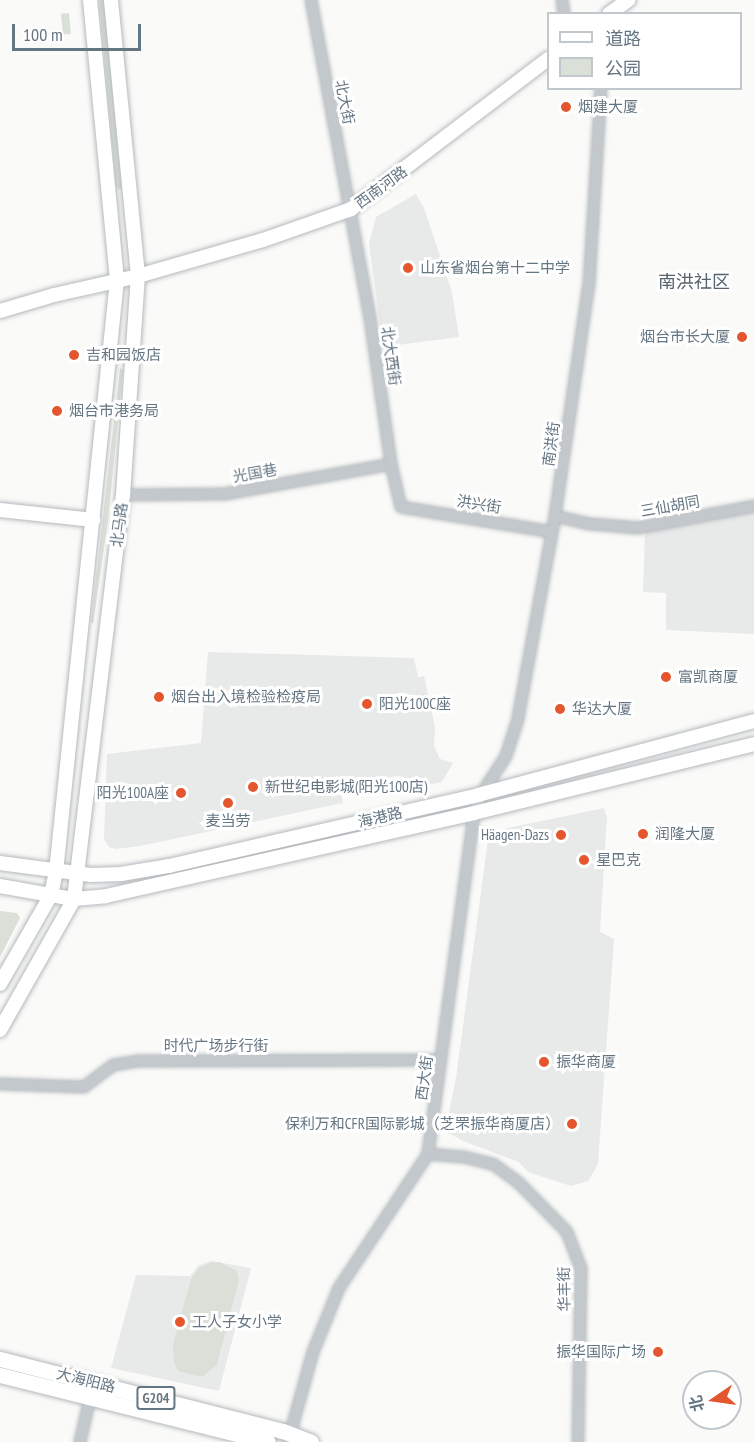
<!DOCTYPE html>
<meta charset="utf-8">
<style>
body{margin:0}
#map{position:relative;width:754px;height:1442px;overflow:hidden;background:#fafaf8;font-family:"PT Sans Narrow","Noto Sans SC",sans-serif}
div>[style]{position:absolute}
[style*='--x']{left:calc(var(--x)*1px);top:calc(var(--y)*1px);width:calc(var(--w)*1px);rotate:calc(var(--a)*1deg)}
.built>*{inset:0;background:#e8e9e9}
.green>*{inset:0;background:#dadfd7;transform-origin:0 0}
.roads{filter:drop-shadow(0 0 2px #b5babe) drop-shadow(0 0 2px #b5babe)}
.minor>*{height:10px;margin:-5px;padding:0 5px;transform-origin:5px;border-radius:5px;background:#c3c8cc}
.major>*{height:14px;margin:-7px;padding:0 7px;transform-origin:7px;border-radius:7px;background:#fff}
.highway>*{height:15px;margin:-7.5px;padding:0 7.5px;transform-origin:7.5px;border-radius:7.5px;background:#fff}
.dots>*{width:16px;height:16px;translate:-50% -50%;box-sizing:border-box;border:3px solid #fff;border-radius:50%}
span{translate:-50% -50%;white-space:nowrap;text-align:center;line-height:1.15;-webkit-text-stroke:6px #fff;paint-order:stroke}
.shield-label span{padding:2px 4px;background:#fff;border:2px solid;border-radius:4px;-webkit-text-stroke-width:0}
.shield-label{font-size:14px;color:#657683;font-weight:700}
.street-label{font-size:15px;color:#657683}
.poi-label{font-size:15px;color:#657683}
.left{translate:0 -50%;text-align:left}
.right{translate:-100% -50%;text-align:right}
.quarter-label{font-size:18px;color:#57646e}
.legend{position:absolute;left:547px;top:12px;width:195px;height:78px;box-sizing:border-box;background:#fff;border:2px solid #c1c8cd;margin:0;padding:8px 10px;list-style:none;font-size:18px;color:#657683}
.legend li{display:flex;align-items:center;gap:12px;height:30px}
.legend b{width:30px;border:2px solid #c1c8cd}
.north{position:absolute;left:682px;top:1370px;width:60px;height:60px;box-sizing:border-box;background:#fff;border:2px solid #c1c8cd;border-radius:50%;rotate:257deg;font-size:16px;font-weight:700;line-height:24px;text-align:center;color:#657683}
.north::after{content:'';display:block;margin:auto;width:21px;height:27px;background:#e4572e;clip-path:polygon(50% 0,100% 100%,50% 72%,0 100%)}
.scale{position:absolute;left:12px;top:24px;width:129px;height:27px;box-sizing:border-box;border:3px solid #657683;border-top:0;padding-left:8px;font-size:18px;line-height:21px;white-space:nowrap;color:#657683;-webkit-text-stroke:4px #fff;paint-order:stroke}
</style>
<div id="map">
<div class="built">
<div style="clip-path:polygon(416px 194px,424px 208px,452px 292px,459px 337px,383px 347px,369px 243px,376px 217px)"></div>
<div style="clip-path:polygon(754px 510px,754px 634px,666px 630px,666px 593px,643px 592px,645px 531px)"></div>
<div style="clip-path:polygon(208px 652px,414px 658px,418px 677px,424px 676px,435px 728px,434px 746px,440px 759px,453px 763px,442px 782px,418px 787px,404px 777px,396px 776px,340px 789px,343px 803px,140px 846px,116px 849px,109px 847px,104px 839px,107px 754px,201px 743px)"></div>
<div style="clip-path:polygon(604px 808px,607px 817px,600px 932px,614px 939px,598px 1164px,588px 1181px,571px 1186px,528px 1172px,519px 1162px,463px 1141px,445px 1131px,456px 1078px,489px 832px)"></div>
<div style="clip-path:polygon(211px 1261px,251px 1268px,219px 1391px,111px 1368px,136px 1275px,190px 1276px,199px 1265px)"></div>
</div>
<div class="green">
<div style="clip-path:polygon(99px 0,104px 0,122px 188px,120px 190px,116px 186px)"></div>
<div style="left:69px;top:13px;width:21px;height:8px;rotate:85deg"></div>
<div style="clip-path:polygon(120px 368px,123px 370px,108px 521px,93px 624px,91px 622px)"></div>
<div style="clip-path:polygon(0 911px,17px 913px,20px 918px,0 957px)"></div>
<div style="clip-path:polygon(219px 1262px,237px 1271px,239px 1280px,217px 1364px,204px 1376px,198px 1376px,178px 1371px,174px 1362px,173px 1345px,191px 1279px,199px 1268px,210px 1263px)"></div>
</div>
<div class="roads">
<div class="minor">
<div style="--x:311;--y:0;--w:323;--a:79.5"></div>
<div style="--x:370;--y:318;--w:148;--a:81.8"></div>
<div style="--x:391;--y:464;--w:44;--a:76.9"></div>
<div style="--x:401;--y:507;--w:153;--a:9.4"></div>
<div style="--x:562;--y:0;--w:14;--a:82"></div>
<div style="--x:123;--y:495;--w:102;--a:-0.6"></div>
<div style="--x:225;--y:494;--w:169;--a:-10.2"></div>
<div style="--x:555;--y:516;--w:37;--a:13"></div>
<div style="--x:591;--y:524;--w:47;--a:4.9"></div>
<div style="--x:638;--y:528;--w:118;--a:-10.7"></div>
<div style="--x:0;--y:1084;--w:84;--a:2"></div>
<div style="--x:84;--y:1087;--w:36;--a:-37"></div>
<div style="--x:113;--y:1065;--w:25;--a:-9"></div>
<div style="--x:138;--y:1061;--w:303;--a:-0.2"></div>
<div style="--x:428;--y:1154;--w:36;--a:5"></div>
<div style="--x:464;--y:1157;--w:30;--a:14"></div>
<div style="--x:493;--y:1164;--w:31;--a:36"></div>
<div style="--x:518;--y:1182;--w:70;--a:45.6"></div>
<div style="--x:567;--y:1232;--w:40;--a:69"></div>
<div style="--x:581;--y:1269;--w:173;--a:91"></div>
<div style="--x:80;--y:1442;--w:45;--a:-77.2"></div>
<div style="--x:288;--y:1442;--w:93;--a:-74.5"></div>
<div style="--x:313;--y:1352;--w:69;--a:-67.9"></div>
<div style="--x:339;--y:1288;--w:161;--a:-56.4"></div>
<div style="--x:428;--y:1154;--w:344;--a:-82.3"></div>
<div style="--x:474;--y:813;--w:22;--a:-68"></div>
<div style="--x:482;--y:793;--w:44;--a:-57"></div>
<div style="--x:506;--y:756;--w:40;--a:-72"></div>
<div style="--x:518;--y:718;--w:205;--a:-79.6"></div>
<div style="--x:555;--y:516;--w:234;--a:-81.7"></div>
<div style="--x:589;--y:284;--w:196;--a:-86.5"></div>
</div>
<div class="major">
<div style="--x:609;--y:14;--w:24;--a:-36"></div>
<div style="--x:0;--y:311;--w:56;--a:-16.5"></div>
<div style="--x:54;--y:295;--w:86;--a:-12.7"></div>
<div style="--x:138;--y:276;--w:130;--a:-16.1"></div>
<div style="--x:263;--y:240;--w:93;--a:-19.4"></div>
<div style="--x:351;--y:209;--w:248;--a:-37.3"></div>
<div style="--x:0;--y:510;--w:94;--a:6.1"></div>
<div style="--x:0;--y:863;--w:92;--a:7.5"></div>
<div style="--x:91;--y:875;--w:30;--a:-2"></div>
<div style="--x:121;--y:874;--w:49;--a:-9.5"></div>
<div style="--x:169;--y:866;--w:317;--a:-12.9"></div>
<div style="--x:478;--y:795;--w:286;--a:-15"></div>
<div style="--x:0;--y:886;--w:75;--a:10"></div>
<div style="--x:74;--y:899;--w:32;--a:-5"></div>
<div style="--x:106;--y:896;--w:377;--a:-12.7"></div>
<div style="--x:474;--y:813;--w:288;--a:-13.8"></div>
<div style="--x:0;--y:984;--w:103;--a:-60.2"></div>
<div style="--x:51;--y:895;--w:24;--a:-78"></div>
<div style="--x:56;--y:872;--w:595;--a:-84.12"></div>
<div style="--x:117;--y:280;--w:281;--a:-95.5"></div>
<div style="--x:0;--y:1030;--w:150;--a:-60.5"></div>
<div style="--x:74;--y:899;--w:407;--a:-83.1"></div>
<div style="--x:123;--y:495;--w:220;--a:-86.1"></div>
<div style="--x:138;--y:276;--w:277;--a:-95.6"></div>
</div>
<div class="highway">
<div style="--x:0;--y:1359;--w:292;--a:14.3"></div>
<div style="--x:283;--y:1431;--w:30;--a:21"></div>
<div style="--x:0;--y:1375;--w:276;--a:14"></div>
</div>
</div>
<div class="dots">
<div style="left:566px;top:107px;background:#e4572e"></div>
<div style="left:408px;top:268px;background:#e4572e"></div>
<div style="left:742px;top:337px;background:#e4572e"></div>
<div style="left:74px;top:355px;background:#e4572e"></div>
<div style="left:57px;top:411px;background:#e4572e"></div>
<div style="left:666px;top:677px;background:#e4572e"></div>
<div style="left:159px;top:697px;background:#e4572e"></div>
<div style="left:367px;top:704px;background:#e4572e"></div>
<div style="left:560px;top:709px;background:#e4572e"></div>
<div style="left:253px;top:787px;background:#e4572e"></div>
<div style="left:181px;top:793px;background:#e4572e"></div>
<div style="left:228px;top:803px;background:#e4572e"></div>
<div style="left:643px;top:834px;background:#e4572e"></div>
<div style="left:561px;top:835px;background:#e4572e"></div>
<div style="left:584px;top:860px;background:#e4572e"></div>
<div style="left:544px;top:1062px;background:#e4572e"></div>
<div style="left:572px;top:1124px;background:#e4572e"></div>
<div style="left:180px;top:1322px;background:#e4572e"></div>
<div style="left:658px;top:1352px;background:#e4572e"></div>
</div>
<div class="shield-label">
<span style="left:156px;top:1398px">G204</span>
</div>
<div class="street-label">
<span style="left:345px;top:102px;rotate:79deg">北大街</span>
<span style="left:381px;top:187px;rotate:-36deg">西南河路</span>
<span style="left:391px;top:356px;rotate:82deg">北大西街</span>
<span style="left:551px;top:444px;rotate:-82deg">南洪街</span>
<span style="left:255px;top:473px;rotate:-10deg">光国巷</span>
<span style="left:479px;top:504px;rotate:9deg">洪兴街</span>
<span style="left:670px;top:506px;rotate:-10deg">三仙胡同</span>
<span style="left:119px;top:525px;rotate:-83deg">北马路</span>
<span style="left:380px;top:817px;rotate:-13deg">海港路</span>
<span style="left:216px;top:1046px">时代广场步行街</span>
<span style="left:424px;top:1078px;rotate:-82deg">西大街</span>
<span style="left:564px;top:1289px;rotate:-91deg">华丰街</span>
<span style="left:86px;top:1380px;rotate:14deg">大海阳路</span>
</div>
<div class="poi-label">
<span class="left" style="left:578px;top:107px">烟建大厦</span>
<span class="left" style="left:420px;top:268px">山东省烟台第十二中学</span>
<span class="right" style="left:730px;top:337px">烟台市长大厦</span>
<span class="left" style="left:86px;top:355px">吉和园饭店</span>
<span class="left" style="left:69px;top:411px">烟台市港务局</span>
<span class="left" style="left:678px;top:677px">富凯商厦</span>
<span class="left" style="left:171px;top:697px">烟台出入境检验检疫局</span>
<span class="left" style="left:379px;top:704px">阳光100C座</span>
<span class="left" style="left:572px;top:709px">华达大厦</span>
<span class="left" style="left:265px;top:787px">新世纪电影城(阳光100店)</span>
<span class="right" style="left:169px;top:793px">阳光100A座</span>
<span style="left:228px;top:821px">麦当劳</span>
<span class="left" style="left:655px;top:834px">润隆大厦</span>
<span class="right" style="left:549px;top:835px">Häagen-Dazs</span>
<span class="left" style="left:596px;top:860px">星巴克</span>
<span class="left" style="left:556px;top:1062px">振华商厦</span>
<span class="right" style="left:560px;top:1124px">保利万和CFR国际影城（芝罘振华商厦店）</span>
<span class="left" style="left:192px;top:1322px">工人子女小学</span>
<span class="right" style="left:646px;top:1352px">振华国际广场</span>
</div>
<div class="quarter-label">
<span style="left:694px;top:282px">南洪社区</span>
</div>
<ul class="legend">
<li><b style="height:8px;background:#fff"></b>道路</li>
<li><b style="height:16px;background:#dadfd7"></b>公园</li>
</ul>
<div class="north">北</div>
<div class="scale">100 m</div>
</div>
